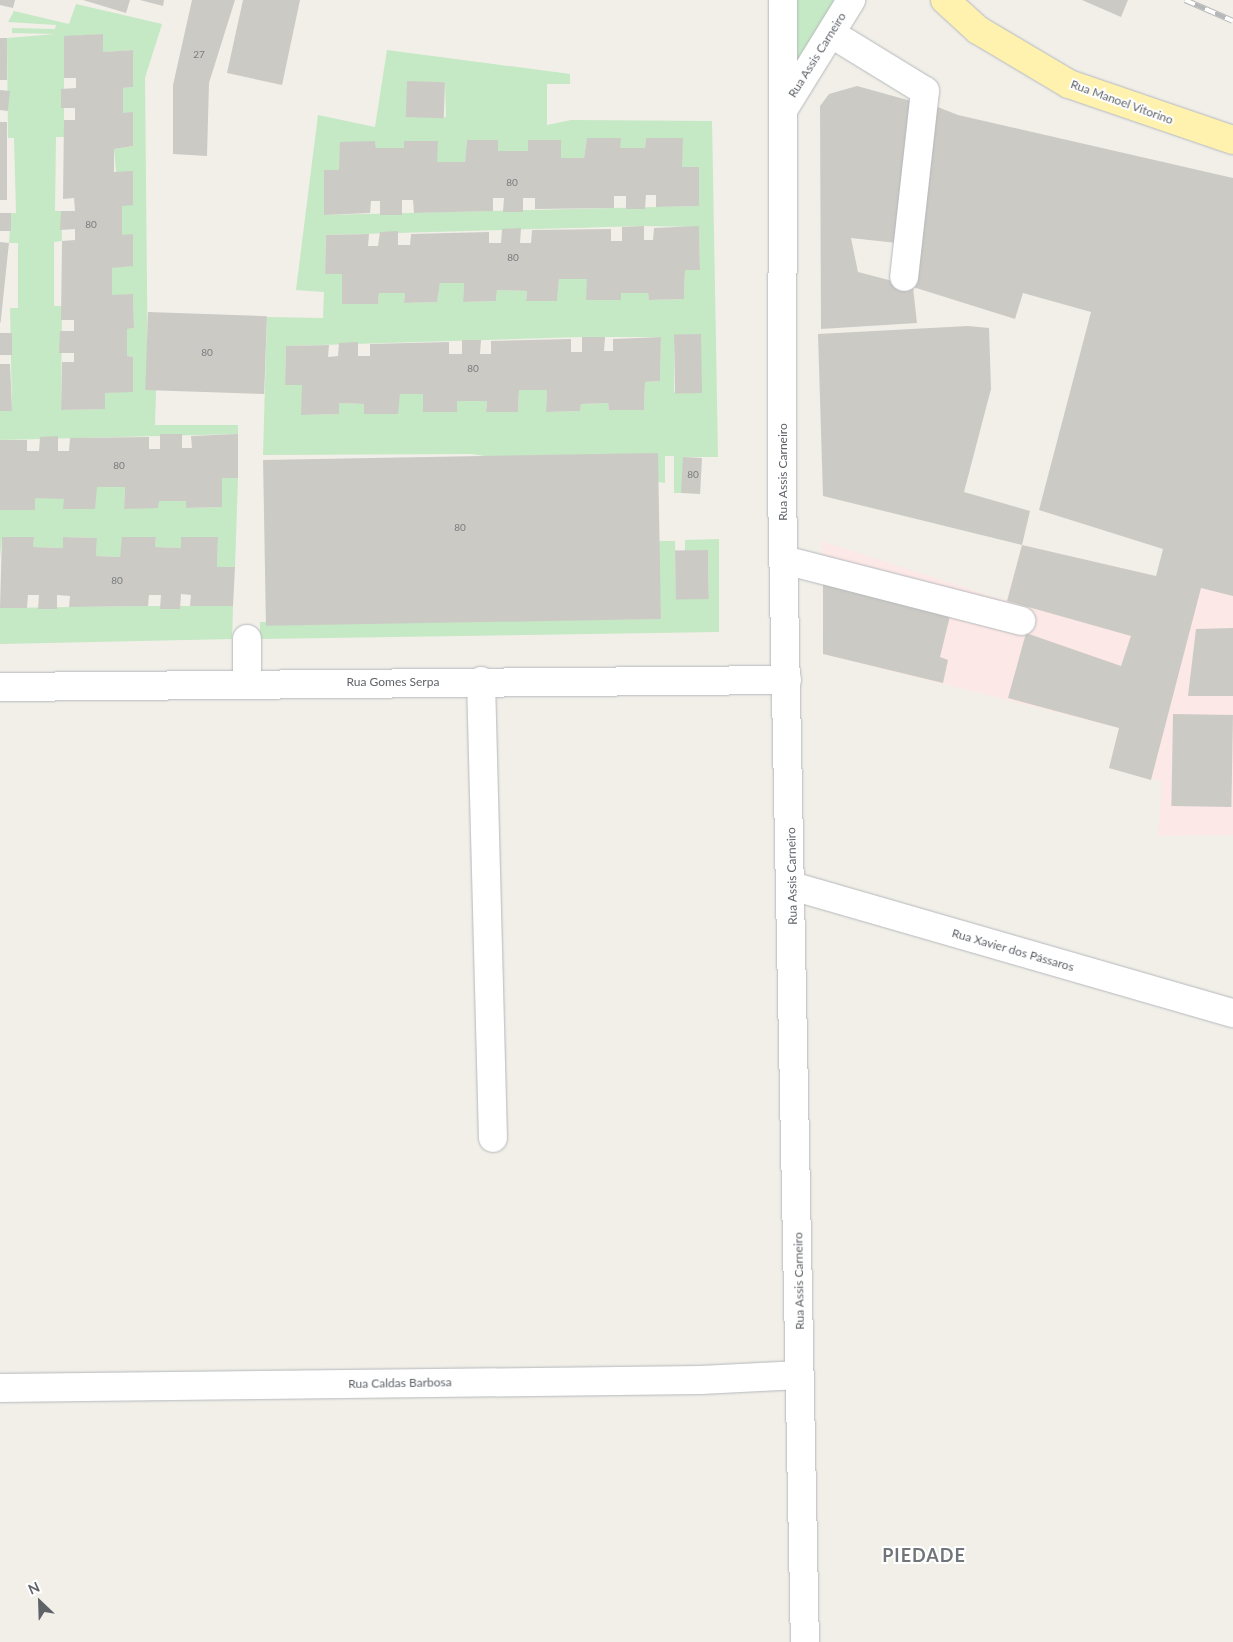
<!DOCTYPE html>
<meta charset="utf-8">
<style>
body{margin:0}
#map{position:relative;width:1233px;height:1642px;overflow:hidden;background:#f1efe8;font-family:Lato,sans-serif}
div>[style]{position:absolute}
[style*='--x']{left:calc(var(--x)*1px);top:calc(var(--y)*1px);width:calc(var(--w)*1px);rotate:calc(var(--a)*1deg)}
.medical>*{inset:0;background:#fce8e6}
.green>*{inset:0;background:#c5e8c5}
.building>*{inset:0;background:#cccac5;transform-origin:0 0}
.roads{filter:drop-shadow(0 0 1px #b5b8bc) drop-shadow(0 0 1px #b5b8bc)}
.minor>*{height:28px;margin:-14px;padding:0 14px;transform-origin:14px;border-radius:14px;background:#fff}
.major>*{height:28px;margin:-14px;padding:0 14px;transform-origin:14px;border-radius:14px;background:#fff2af}
.rail>*{height:5.5px;margin-top:-2.75px;transform-origin:0;background:repeating-linear-gradient(90deg,#fff 0 11px,#b6b7b8 0 22px);box-sizing:border-box;border-block:1px solid #b6b7b8}
span{translate:-50% -50%;white-space:nowrap;text-align:center;line-height:1.15;-webkit-text-stroke:4px #fff;paint-order:stroke}
.number-label{font-size:10px;color:#7a7d7f}
.number-label span{-webkit-text-stroke-width:0}
.street-label{font-size:12px;color:#5f6368}
.district-label{font-size:18px;color:#70757a;font-weight:700;letter-spacing:1px}
.north{position:absolute;left:15px;top:1577px;width:50px;height:50px;-webkit-text-stroke:4px #fff;paint-order:stroke;rotate:336deg;font-size:14px;font-weight:700;line-height:20px;text-align:center;color:#5f6368}
.north::after{content:'';display:block;margin:auto;width:18px;height:22px;background:#5f6368;clip-path:polygon(50% 0,100% 100%,50% 72%,0 100%)}
</style>
<div id="map">
<div class="medical">
<div style="clip-path:polygon(822px 541px,1006px 601px,1022px 545px,1156px 576px,1233px 567px,1233px 835px,1158px 836px,1162px 781px,1109px 768px,1119px 728px,823px 654px)"></div>
</div>
<div class="green">
<div style="clip-path:polygon(794px 0,836px 0,795px 72px)"></div>
<div style="clip-path:polygon(evenodd,76px 4px,162px 24px,145px 78px,148px 389px,156px 390px,155px 425px,238px 425px,238px 434px,0 440px,0 411px,12px 411px,10px 308px,18px 308px,18px 243px,9px 243px,11px 213px,16px 213px,14px 138px,8px 138px,7px 38px,56px 34px,12px 33px,12px 28px,55px 29px,56px 25px,8px 22px,14px 11px,69px 24px,76px 4px,103px 34px,103px 52px,133px 50px,133px 87px,123px 88px,123px 113px,133px 113px,133px 146px,114px 149px,122px 235px,133px 235px,133px 265px,112px 268px,112px 295px,133px 295px,134px 328px,127px 329px,127px 356px,133px 357px,133px 391px,105px 393px,104px 409px,61px 410px,62px 306px,54px 306px,54px 242px,62px 241px,61px 211px,55px 211px,56px 137px,64px 137px,64px 37px,103px 34px)"></div>
<div style="clip-path:polygon(evenodd,387px 50px,570px 74px,570px 84px,547px 84px,547px 125px,571px 120px,712px 121px,718px 457px,683px 457px,683px 493px,674px 493px,674px 456px,665px 456px,665px 483px,471px 454px,263px 455px,267px 317px,323px 318px,324px 292px,296px 290px,318px 115px,375px 127px,387px 50px,407px 82px,445px 82px,446px 117px,407px 117px,407px 82px,387px 50px,587px 138px,620px 138px,620px 148px,645px 148px,646px 138px,682px 138px,682px 167px,699px 167px,699px 206px,324px 215px,324px 171px,339px 170px,375px 141px,376px 148px,404px 148px,404px 141px,437px 141px,437px 162px,465px 162px,467px 140px,498px 140px,498px 151px,528px 151px,528px 140px,561px 140px,561px 158px,584px 158px,587px 138px,387px 50px,644px 226px,699px 227px,700px 270px,685px 270px,684px 299px,649px 300px,648px 293px,621px 293px,620px 300px,587px 300px,587px 279px,559px 279px,557px 301px,526px 301px,527px 291px,497px 290px,496px 301px,463px 302px,464px 283px,440px 283px,437px 302px,404px 303px,405px 293px,379px 293px,378px 304px,342px 304px,342px 274px,325px 274px,326px 235px,644px 226px,387px 50px,701px 334px,674px 393px,674px 336px,701px 334px,387px 50px,582px 337px,661px 337px,660px 381px,645px 382px,644px 410px,609px 410px,608px 403px,581px 404px,580px 411px,546px 412px,547px 390px,519px 390px,518px 411px,486px 411px,487px 401px,457px 401px,456px 412px,423px 412px,423px 394px,400px 394px,397px 414px,364px 414px,364px 404px,339px 403px,338px 414px,302px 415px,302px 385px,285px 385px,286px 346px,582px 337px)"></div>
<div style="clip-path:polygon(222px 478px,238px 478px,235px 567px,217px 567px,218px 537px,182px 537px,181px 548px,155px 547px,156px 537px,123px 537px,120px 557px,96px 556px,97px 538px,63px 537px,63px 548px,33px 547px,34px 537px,2px 537px,0 558px,0 491px,64px 499px,97px 487px,125px 487px,124px 508px,159px 501px,186px 501px,187px 508px,222px 507px)"></div>
<div style="clip-path:polygon(719px 539px,719px 632px,260px 639px,260px 622px,659px 619px,659px 541px,675px 541px,676px 599px,709px 599px,708px 550px,685px 551px,685px 540px)"></div>
<div style="clip-path:polygon(148px 606px,233px 606px,232px 639px,0 644px,0 608px)"></div>
</div>
<div class="building">
<div style="clip-path:polygon(0 0,15px 0,13px 8px,0 5px)"></div>
<div style="clip-path:polygon(83px 0,130px 0,126px 13px)"></div>
<div style="clip-path:polygon(140px 0,164px 0,163px 6px)"></div>
<div style="clip-path:polygon(192px 0,235px 0,209px 83px,207px 156px,173px 154px,173px 85px)"></div>
<div style="clip-path:polygon(243px 0,300px 0,282px 85px,227px 73px)"></div>
<div style="clip-path:polygon(1082px 0,1128px 0,1121px 17px)"></div>
<div style="clip-path:polygon(103px 34px,103px 52px,133px 50px,133px 87px,123px 88px,123px 113px,133px 112px,133px 146px,114px 149px,114px 172px,133px 171px,133px 205px,122px 206px,122px 235px,133px 234px,133px 266px,112px 268px,112px 295px,133px 294px,134px 328px,127px 329px,127px 356px,133px 357px,133px 392px,105px 393px,105px 409px,61px 410px,62px 362px,74px 362px,74px 353px,59px 353px,60px 331px,74px 331px,74px 320px,61px 320px,62px 241px,75px 240px,75px 229px,60px 230px,61px 211px,75px 211px,74px 198px,63px 199px,64px 120px,75px 120px,75px 108px,61px 108px,61px 89px,76px 88px,76px 78px,64px 78px,64px 36px)"></div>
<div style="left:0;top:38px;width:7px;height:42px"></div>
<div style="left:407px;top:81px;width:38px;height:36px;rotate:2deg"></div>
<div style="clip-path:polygon(857px 86px,922px 104px,906px 244px,851px 238px,858px 272px,908px 285px,930px 104px,958px 115px,1233px 178px,1233px 596px,1201px 588px,1151px 780px,1109px 768px,1119px 728px,1008px 698px,1026px 633px,1121px 666px,1131px 636px,1007px 601px,1022px 545px,1156px 576px,1163px 549px,1039px 510px,1091px 312px,1023px 293px,1015px 319px,913px 287px,917px 323px,821px 329px,820px 106px,829px 94px)"></div>
<div style="left:0;top:90px;width:10px;height:20px;rotate:6deg"></div>
<div style="left:0;top:122px;width:7px;height:78px"></div>
<div style="clip-path:polygon(587px 138px,621px 138px,620px 148px,645px 148px,646px 138px,683px 138px,682px 167px,699px 167px,699px 206px,656px 207px,656px 195px,646px 195px,645px 209px,626px 209px,626px 196px,614px 196px,614px 208px,535px 209px,535px 198px,523px 198px,523px 212px,503px 212px,504px 198px,493px 198px,493px 211px,414px 213px,413px 200px,402px 200px,402px 215px,380px 215px,380px 201px,371px 201px,370px 213px,324px 215px,324px 170px,339px 170px,340px 142px,375px 141px,376px 148px,404px 148px,404px 141px,438px 141px,437px 162px,465px 162px,467px 140px,498px 140px,498px 151px,528px 151px,528px 140px,561px 140px,561px 158px,584px 158px)"></div>
<div style="left:0;top:213px;width:11px;height:18px"></div>
<div style="clip-path:polygon(644px 226px,644px 240px,653px 240px,654px 228px,699px 226px,700px 270px,685px 270px,684px 299px,649px 300px,648px 293px,621px 293px,621px 300px,586px 300px,587px 279px,559px 279px,557px 301px,526px 301px,527px 291px,497px 290px,496px 301px,463px 302px,464px 283px,440px 283px,437px 302px,404px 303px,405px 293px,379px 293px,378px 304px,342px 304px,342px 274px,325px 274px,326px 235px,369px 234px,368px 246px,378px 246px,380px 232px,398px 231px,398px 245px,410px 245px,411px 234px,489px 232px,489px 243px,501px 243px,502px 229px,521px 228px,520px 243px,531px 243px,532px 230px,611px 229px,611px 241px,622px 241px,622px 227px)"></div>
<div style="left:0;top:242px;width:9px;height:80px;rotate:6deg"></div>
<div style="left:148px;top:312px;width:119px;height:78px;rotate:2deg"></div>
<div style="clip-path:polygon(968px 326px,989px 328px,991px 389px,964px 492px,1030px 511px,1022px 545px,823px 496px,818px 334px)"></div>
<div style="left:0;top:333px;width:12px;height:22px"></div>
<div style="left:701px;top:334px;width:59px;height:27px;rotate:89deg"></div>
<div style="clip-path:polygon(582px 337px,605px 337px,604px 351px,613px 351px,613px 339px,661px 337px,660px 381px,645px 382px,644px 410px,609px 410px,608px 403px,581px 404px,580px 411px,546px 412px,547px 390px,519px 390px,518px 412px,486px 412px,487px 401px,457px 401px,457px 412px,423px 412px,423px 394px,400px 394px,398px 414px,364px 414px,364px 404px,339px 403px,339px 414px,301px 415px,302px 385px,285px 385px,286px 346px,329px 345px,328px 357px,338px 356px,339px 343px,358px 342px,358px 356px,370px 356px,370px 344px,449px 342px,449px 354px,462px 354px,462px 340px,481px 340px,480px 354px,491px 354px,491px 341px,571px 339px,571px 352px,582px 352px)"></div>
<div style="clip-path:polygon(0 364px,10px 364px,12px 411px,0 411px)"></div>
<div style="clip-path:polygon(160px 434px,182px 434px,182px 448px,192px 448px,191px 436px,238px 434px,238px 478px,222px 478px,222px 507px,186px 508px,186px 501px,159px 501px,158px 508px,124px 509px,125px 487px,97px 487px,95px 509px,63px 509px,64px 499px,35px 498px,35px 510px,0 510px,0 440px,27px 440px,27px 451px,39px 451px,40px 437px,58px 436px,58px 451px,69px 451px,70px 438px,149px 437px,149px 449px,160px 449px)"></div>
<div style="left:658px;top:453px;width:166px;height:395px;rotate:89deg"></div>
<div style="left:683px;top:457px;width:19px;height:36px;rotate:3deg"></div>
<div style="clip-path:polygon(2px 537px,34px 537px,33px 547px,63px 548px,63px 537px,97px 538px,96px 556px,120px 557px,122px 537px,156px 537px,155px 547px,181px 548px,181px 537px,218px 537px,217px 567px,235px 567px,233px 606px,190px 606px,191px 595px,181px 594px,180px 609px,160px 609px,161px 595px,149px 595px,148px 606px,69px 607px,70px 596px,57px 595px,57px 609px,38px 609px,39px 595px,28px 595px,27px 608px,0 608px)"></div>
<div style="left:708px;top:550px;width:49px;height:33px;rotate:89deg"></div>
<div style="clip-path:polygon(823px 583px,950px 616px,940px 657px,948px 660px,943px 683px,823px 654px)"></div>
<div style="clip-path:polygon(1233px 628px,1233px 696px,1188px 696px,1196px 629px)"></div>
<div style="left:1173px;top:714px;width:60px;height:92px;rotate:1deg"></div>
</div>
<div class="roads">
<div class="minor">
<div style="--x:783;--y:0;--w:491;--a:90.1"></div>
<div style="--x:782;--y:491;--w:1151;--a:88.86"></div>
<div style="--x:832;--y:34;--w:109;--a:31.5"></div>
<div style="--x:925;--y:91;--w:187;--a:96.4"></div>
<div style="--x:785;--y:107;--w:126;--a:-58.3"></div>
<div style="--x:784;--y:560;--w:245;--a:14.4"></div>
<div style="--x:481;--y:681;--w:457;--a:88.5"></div>
<div style="--x:247;--y:682;--w:43;--a:-90"></div>
<div style="--x:0;--y:687;--w:787;--a:-0.51"></div>
<div style="--x:792;--y:886;--w:459;--a:16.1"></div>
<div style="--x:0;--y:1388;--w:701;--a:-0.65"></div>
<div style="--x:701;--y:1380;--w:99;--a:-2.9"></div>
</div>
<div class="major">
<div style="--x:945;--y:0;--w:45;--a:42.3"></div>
<div style="--x:978;--y:30;--w:106;--a:30.7"></div>
<div style="--x:1069;--y:84;--w:173;--a:18.9"></div>
</div>
</div>
<div class="rail">
<div style="--x:1185;--y:0;--w:52;--a:23.6"></div>
</div>
<div class="number-label">
<span style="left:199px;top:55px">27</span>
<span style="left:512px;top:183px">80</span>
<span style="left:91px;top:225px">80</span>
<span style="left:513px;top:258px">80</span>
<span style="left:207px;top:353px">80</span>
<span style="left:473px;top:369px">80</span>
<span style="left:119px;top:466px">80</span>
<span style="left:693px;top:475px">80</span>
<span style="left:460px;top:528px">80</span>
<span style="left:117px;top:581px">80</span>
</div>
<div class="street-label">
<span style="left:817px;top:55px;rotate:-58deg">Rua Assis Carneiro</span>
<span style="left:1122px;top:102px;rotate:20deg">Rua Manoel Vitorino</span>
<span style="left:783px;top:472px;rotate:-90deg">Rua Assis Carneiro</span>
<span style="left:393px;top:682px">Rua Gomes Serpa</span>
<span style="left:792px;top:876px;rotate:-91deg">Rua Assis Carneiro</span>
<span style="left:1013px;top:950px;rotate:16deg">Rua Xavier dos Pássaros</span>
<span style="left:799px;top:1281px;rotate:-91deg">Rua Assis Carneiro</span>
<span style="left:400px;top:1383px;rotate:-1deg">Rua Caldas Barbosa</span>
</div>
<div class="district-label">
<span style="left:924px;top:1555px">PIEDADE</span>
</div>
<div class="north">N</div>
</div>
